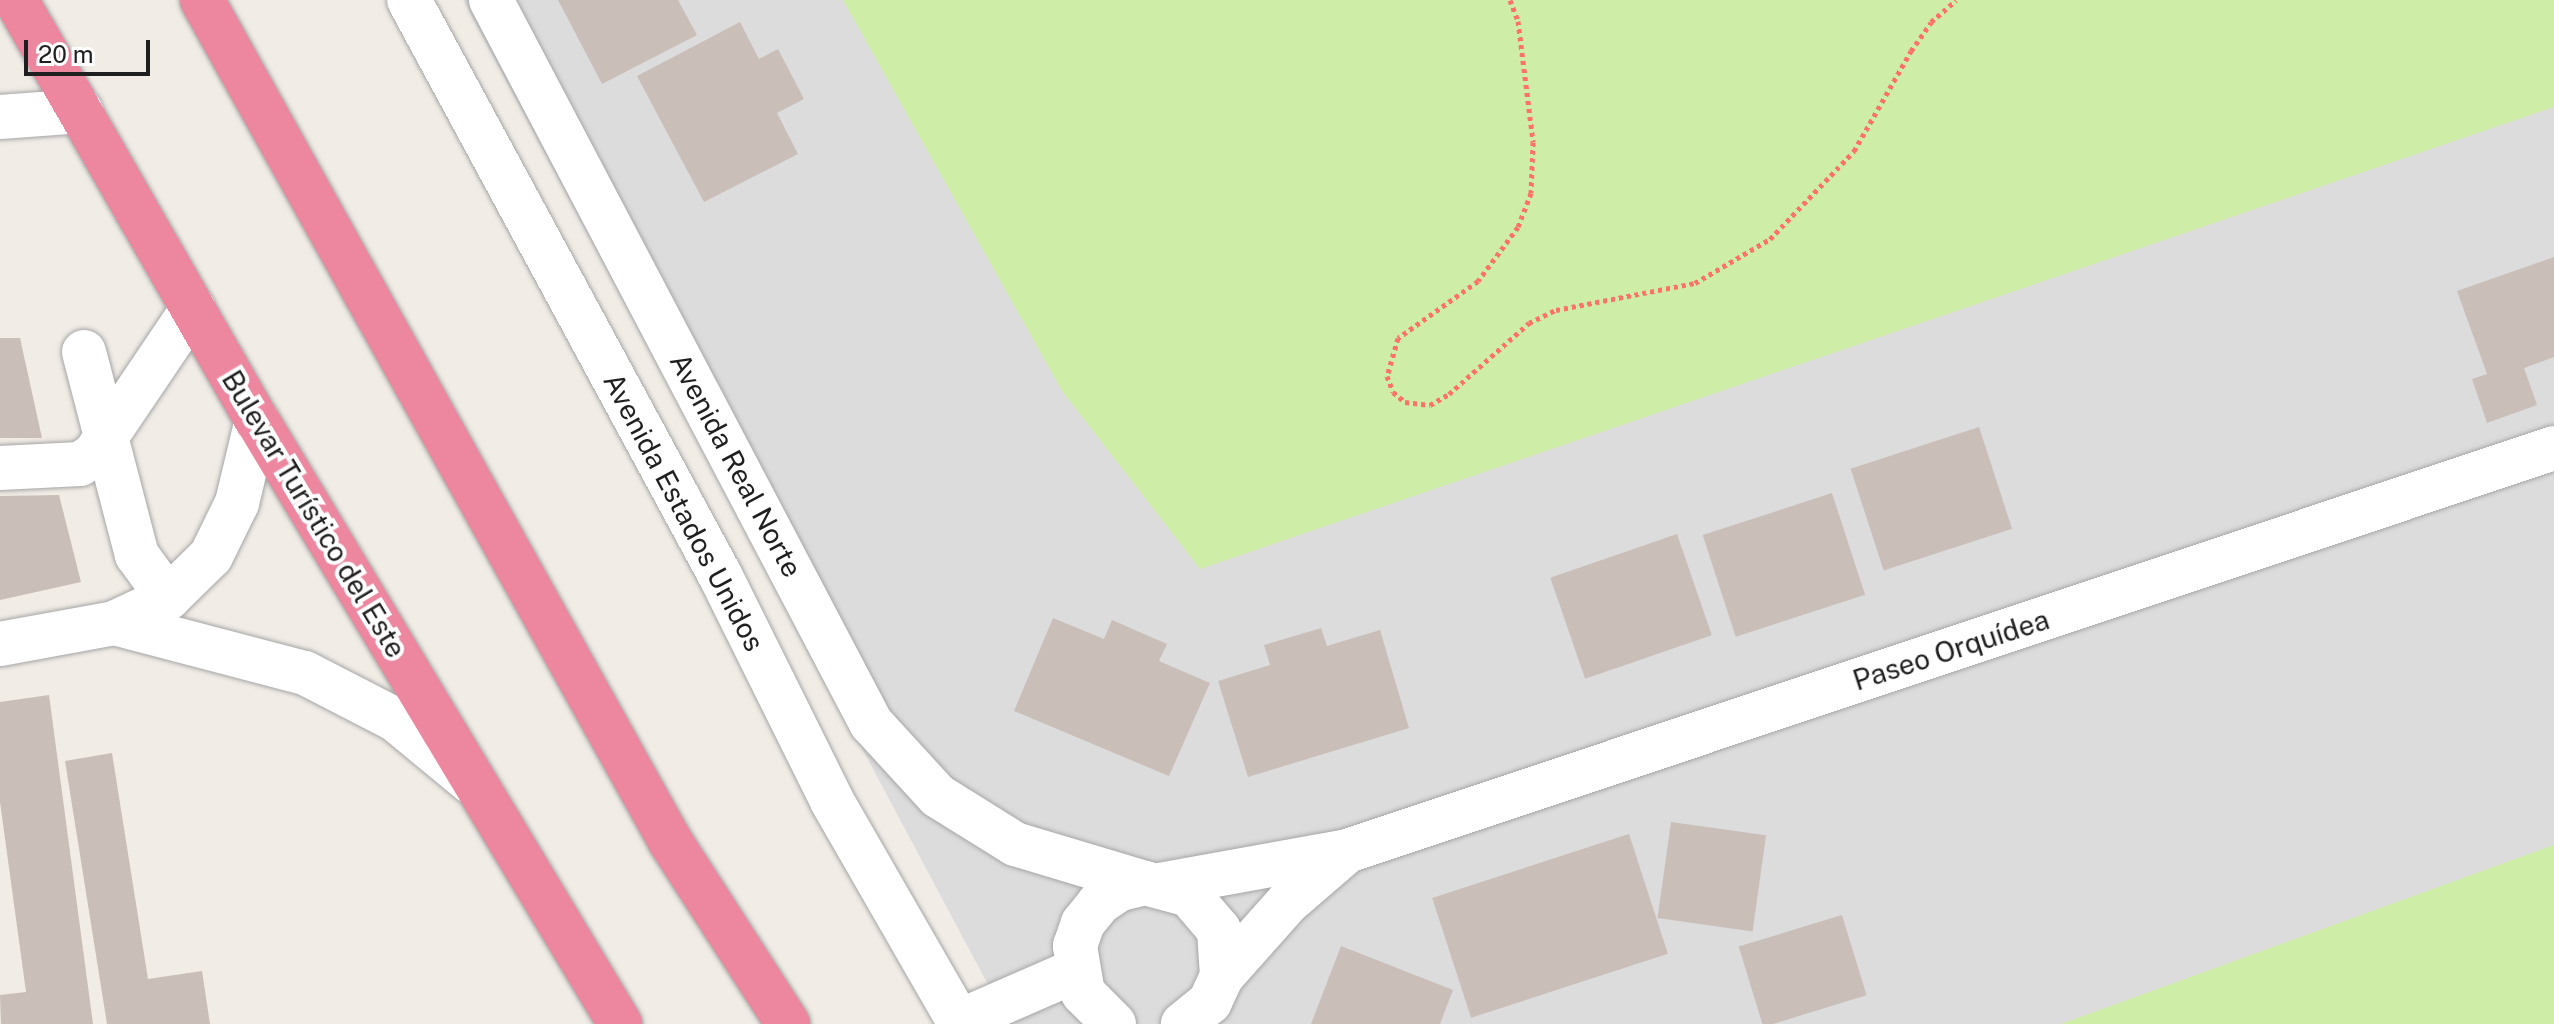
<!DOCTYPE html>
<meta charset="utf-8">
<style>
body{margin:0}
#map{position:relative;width:2554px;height:1024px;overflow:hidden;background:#f1ece5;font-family:"Public Sans",sans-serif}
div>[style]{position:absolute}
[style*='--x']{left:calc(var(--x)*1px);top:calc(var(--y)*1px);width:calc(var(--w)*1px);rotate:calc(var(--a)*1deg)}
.residential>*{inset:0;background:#dddcdc}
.grass>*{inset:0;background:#ceeea7}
.building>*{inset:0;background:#c9beb8;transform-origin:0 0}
.path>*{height:5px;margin-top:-2.5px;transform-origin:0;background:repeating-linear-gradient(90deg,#ff7068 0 4px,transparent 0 8px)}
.roads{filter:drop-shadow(0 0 2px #a6a6a6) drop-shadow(0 0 2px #a6a6a6)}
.minor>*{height:44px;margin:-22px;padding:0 22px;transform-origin:22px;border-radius:22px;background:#fff}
.highway>*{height:44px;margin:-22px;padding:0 22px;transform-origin:22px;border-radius:22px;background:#ed879f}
span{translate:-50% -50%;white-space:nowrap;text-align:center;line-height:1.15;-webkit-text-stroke:8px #fff;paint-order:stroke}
.street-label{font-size:28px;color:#1f1f1f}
.scale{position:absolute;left:24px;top:40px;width:126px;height:36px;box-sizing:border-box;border:4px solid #1f1f1f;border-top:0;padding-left:10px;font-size:24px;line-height:28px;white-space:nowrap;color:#1f1f1f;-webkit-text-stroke:6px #fff;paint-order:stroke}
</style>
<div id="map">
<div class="residential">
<div style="clip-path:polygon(463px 0,2554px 0,2554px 1024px,1009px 1024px)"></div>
</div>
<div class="grass">
<div style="clip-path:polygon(843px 0,2554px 0,2554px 107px,1200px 569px,1062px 391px)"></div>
<div style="clip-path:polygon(2554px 845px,2554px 1024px,2061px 1024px)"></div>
</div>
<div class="building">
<div style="clip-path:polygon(558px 0,678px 0,697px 35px,602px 84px)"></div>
<div style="clip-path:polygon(740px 22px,759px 59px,778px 49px,804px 99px,777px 113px,798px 154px,704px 202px,637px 76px)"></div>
<div style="clip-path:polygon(2554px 257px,2554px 357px,2524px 368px,2537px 405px,2487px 423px,2472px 379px,2487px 374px,2457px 291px)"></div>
<div style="clip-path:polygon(0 338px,20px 338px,42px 438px,0 438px)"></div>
<div style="left:1979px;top:427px;width:107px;height:135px;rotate:72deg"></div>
<div style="left:1832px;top:493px;width:107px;height:136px;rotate:72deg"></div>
<div style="clip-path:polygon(59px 495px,81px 582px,0 600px,0 496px)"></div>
<div style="left:1677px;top:534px;width:107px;height:134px;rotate:71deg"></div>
<div style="clip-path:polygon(1053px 618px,1104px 639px,1112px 620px,1167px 644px,1159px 661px,1210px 683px,1169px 776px,1014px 711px)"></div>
<div style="clip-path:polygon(1321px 628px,1327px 646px,1380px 630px,1409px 728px,1248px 777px,1218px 681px,1270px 665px,1264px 645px)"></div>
<div style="clip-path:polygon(49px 695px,93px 1024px,1px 1024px,0 995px,26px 992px,0 802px,0 702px)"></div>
<div style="clip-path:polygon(112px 753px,148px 979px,202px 971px,210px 1024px,107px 1024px,65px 761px)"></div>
<div style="left:1671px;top:822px;width:96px;height:97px;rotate:8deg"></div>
<div style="left:1629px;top:834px;width:126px;height:207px;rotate:72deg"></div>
<div style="left:1842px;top:915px;width:84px;height:108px;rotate:73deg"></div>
<div style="clip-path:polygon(1341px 946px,1453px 990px,1440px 1024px,1311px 1024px)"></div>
</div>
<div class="path">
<div style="--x:1510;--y:0;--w:22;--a:69"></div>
<div style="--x:1518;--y:21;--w:122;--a:82.9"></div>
<div style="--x:1533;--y:142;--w:51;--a:92.2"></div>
<div style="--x:1531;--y:193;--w:36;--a:111"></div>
<div style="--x:1518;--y:227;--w:67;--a:126.5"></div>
<div style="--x:1478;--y:281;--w:98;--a:144.5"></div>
<div style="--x:1398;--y:338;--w:40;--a:106"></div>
<div style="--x:1387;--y:376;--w:17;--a:69"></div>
<div style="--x:1393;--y:392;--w:16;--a:40"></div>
<div style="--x:1405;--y:402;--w:25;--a:7"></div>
<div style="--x:1430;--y:405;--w:22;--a:-30"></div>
<div style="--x:1449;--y:394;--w:107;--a:-41.6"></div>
<div style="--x:1529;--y:323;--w:30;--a:-26"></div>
<div style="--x:1556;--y:310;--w:142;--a:-11"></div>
<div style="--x:1695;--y:283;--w:87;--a:-30.4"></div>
<div style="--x:1770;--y:239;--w:122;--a:-46.3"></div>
<div style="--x:1854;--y:151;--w:115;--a:-60.3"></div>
<div style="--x:1911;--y:51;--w:35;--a:-55"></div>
<div style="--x:1931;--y:22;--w:33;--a:-41"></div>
</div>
<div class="roads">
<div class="minor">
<div style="--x:409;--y:0;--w:656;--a:61.6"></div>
<div style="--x:721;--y:577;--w:250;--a:63.6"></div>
<div style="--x:832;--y:801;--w:257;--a:60.1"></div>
<div style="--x:491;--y:0;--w:817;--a:62.27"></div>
<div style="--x:871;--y:723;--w:99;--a:47.5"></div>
<div style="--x:938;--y:796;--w:91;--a:31.9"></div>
<div style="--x:1015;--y:844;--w:136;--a:16.7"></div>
<div style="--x:0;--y:117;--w:81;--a:-4.2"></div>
<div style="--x:84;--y:352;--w:210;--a:75.4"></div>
<div style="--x:137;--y:555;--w:53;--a:54.2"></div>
<div style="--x:0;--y:468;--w:80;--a:-2.9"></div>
<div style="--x:80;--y:464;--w:17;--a:-33"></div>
<div style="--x:94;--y:455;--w:177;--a:-56"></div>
<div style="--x:114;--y:623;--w:197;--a:14.7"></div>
<div style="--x:305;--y:673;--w:102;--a:27.3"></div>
<div style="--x:396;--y:720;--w:97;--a:39.6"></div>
<div style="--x:0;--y:644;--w:116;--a:-10.4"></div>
<div style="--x:114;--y:623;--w:60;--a:-24.8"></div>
<div style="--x:168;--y:598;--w:60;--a:-44.3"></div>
<div style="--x:211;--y:556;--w:59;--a:-63.9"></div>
<div style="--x:237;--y:503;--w:85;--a:-76.5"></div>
<div style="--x:1160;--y:885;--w:190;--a:-10.3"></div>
<div style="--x:1347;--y:851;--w:1273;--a:-18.46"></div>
<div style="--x:1222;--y:976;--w:99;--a:-48.3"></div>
<div style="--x:1288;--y:902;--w:75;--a:-40.7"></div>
<div style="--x:958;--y:1022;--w:128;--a:-23.6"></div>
<div style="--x:1114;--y:1024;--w:44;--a:-135"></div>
<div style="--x:1083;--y:993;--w:48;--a:-99.7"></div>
<div style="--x:1075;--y:946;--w:24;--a:-71"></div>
<div style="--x:1083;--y:923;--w:26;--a:-51"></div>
<div style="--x:1099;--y:903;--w:25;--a:-34"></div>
<div style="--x:1120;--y:889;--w:26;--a:-13"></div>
<div style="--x:1145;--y:883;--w:46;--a:15.3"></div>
<div style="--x:1189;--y:895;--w:46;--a:49.4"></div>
<div style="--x:1219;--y:930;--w:46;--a:86.3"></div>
<div style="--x:1222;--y:976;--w:29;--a:115"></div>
<div style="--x:1210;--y:1002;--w:35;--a:141"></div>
</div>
<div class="highway">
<div style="--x:16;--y:0;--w:484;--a:60.2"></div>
<div style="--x:257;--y:420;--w:705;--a:58.99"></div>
<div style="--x:202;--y:0;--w:962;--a:60.9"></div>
<div style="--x:670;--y:841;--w:218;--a:57.2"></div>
</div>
</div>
<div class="street-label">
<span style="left:736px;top:465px;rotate:62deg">Avenida Real Norte</span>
<span style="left:684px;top:512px;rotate:62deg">Avenida Estados Unidos</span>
<span style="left:314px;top:514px;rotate:59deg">Bulevar Turístico del Este</span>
<span style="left:1951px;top:650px;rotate:-18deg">Paseo Orquídea</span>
</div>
<div class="scale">20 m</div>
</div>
